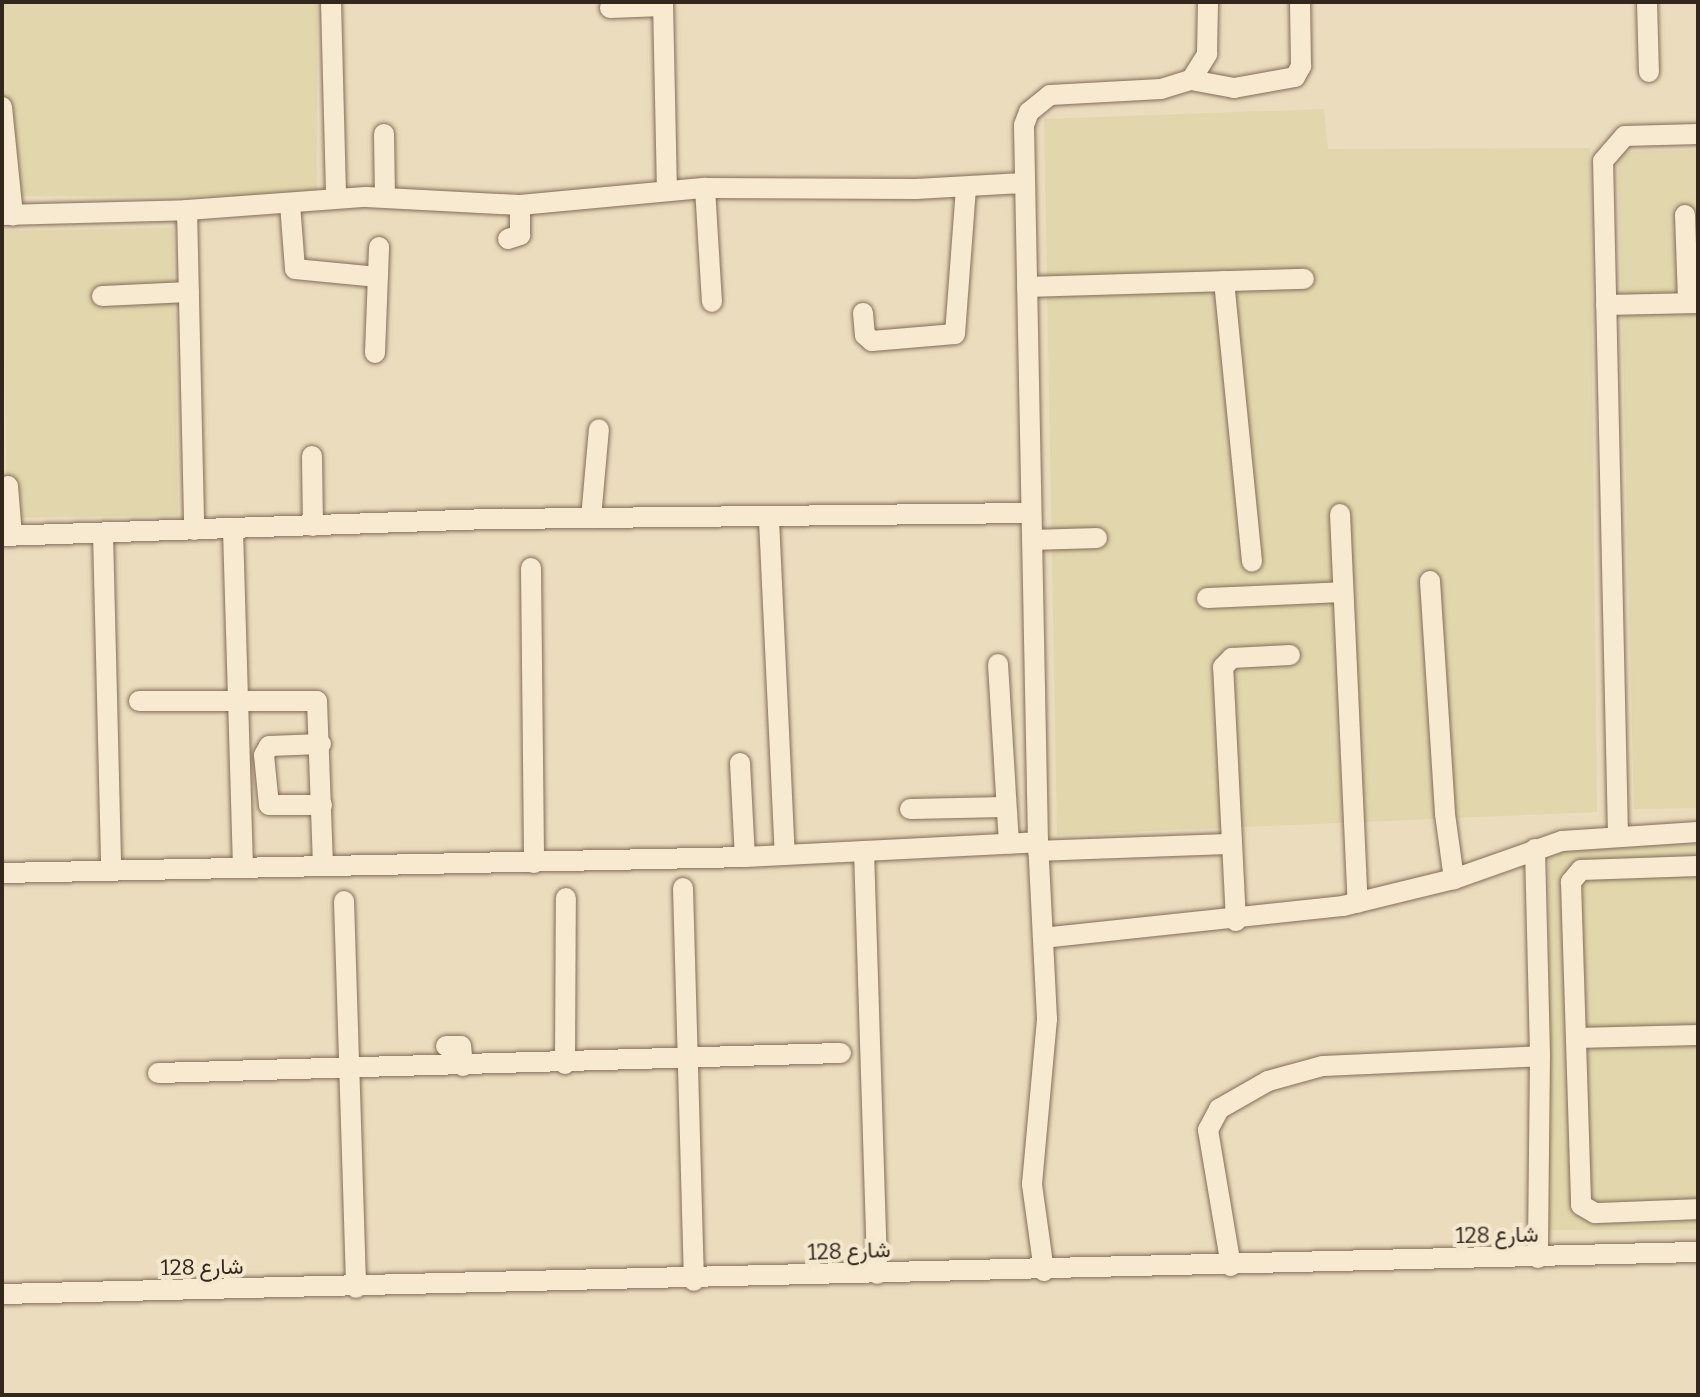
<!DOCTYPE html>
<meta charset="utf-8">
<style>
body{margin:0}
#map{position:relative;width:1700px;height:1397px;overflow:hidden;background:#ebdcbe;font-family:Bitter,Vazirmatn,serif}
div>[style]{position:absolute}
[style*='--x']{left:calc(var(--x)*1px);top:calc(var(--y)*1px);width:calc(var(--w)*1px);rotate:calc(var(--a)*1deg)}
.farmland>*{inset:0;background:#e1d6ac;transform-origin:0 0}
.roads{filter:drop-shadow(0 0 2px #836d58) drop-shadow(0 0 2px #836d58)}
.minor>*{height:20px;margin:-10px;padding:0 10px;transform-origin:10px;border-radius:10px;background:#f7ead0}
span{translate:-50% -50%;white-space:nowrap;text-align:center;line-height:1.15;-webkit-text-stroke:8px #f3e7cd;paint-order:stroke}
.street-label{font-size:22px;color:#33261c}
.frame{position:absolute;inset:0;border:4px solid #33261c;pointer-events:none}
</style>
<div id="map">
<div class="farmland">
<div style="left:2px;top:2px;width:315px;height:194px"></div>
<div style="clip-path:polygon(1324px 109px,1328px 149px,1590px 148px,1597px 812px,1057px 835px,1044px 119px)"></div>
<div style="clip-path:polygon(1698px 150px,1698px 808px,1634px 809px,1618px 152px)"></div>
<div style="left:173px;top:228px;width:287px;height:171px;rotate:89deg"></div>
<div style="left:1698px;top:844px;width:386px;height:149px;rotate:90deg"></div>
</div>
<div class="roads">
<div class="minor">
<div style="--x:331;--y:2;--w:196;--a:88.5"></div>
<div style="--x:663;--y:2;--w:188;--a:88.8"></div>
<div style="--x:1647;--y:2;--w:70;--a:88.4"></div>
<div style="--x:610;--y:8;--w:53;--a:-2.2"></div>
<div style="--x:1191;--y:80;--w:44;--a:10.5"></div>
<div style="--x:1234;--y:88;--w:62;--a:-10.2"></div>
<div style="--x:1295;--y:77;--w:13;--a:-61"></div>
<div style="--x:1301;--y:66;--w:64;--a:-90.9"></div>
<div style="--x:2;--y:107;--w:109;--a:84.2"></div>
<div style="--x:384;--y:134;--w:63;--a:89.1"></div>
<div style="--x:705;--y:188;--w:114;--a:86.5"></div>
<div style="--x:290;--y:204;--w:65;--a:85.6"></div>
<div style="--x:295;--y:269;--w:83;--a:5.5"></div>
<div style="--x:187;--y:210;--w:320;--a:88.7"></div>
<div style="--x:2;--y:215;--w:185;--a:-1.5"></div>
<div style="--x:187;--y:210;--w:179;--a:-4.2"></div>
<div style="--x:366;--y:197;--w:154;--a:3"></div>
<div style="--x:520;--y:205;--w:186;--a:-5.3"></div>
<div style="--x:705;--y:188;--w:211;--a:0.3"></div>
<div style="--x:916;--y:189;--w:109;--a:-3.2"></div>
<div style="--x:1685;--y:215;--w:88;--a:88"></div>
<div style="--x:508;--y:239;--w:13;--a:-18"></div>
<div style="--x:520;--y:235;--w:30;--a:-90"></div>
<div style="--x:1224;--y:281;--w:282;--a:84.3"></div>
<div style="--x:1027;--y:287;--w:277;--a:-1.7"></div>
<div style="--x:102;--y:296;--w:87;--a:-2.6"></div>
<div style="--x:1606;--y:305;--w:92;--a:-1.2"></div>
<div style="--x:863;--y:313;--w:22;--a:85"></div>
<div style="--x:865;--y:335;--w:9;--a:41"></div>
<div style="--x:872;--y:341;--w:83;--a:-4.8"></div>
<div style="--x:955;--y:334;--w:147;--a:-85.7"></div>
<div style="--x:375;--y:353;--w:106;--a:-87.8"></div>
<div style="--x:312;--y:456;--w:70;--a:89.2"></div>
<div style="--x:8;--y:486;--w:50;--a:85.4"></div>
<div style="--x:1340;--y:514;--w:389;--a:87.4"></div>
<div style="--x:591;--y:518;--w:89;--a:-84.9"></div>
<div style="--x:769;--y:520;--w:335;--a:87.3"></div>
<div style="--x:233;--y:530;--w:336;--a:88.3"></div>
<div style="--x:103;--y:533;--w:335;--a:88.6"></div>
<div style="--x:2;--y:536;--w:499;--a:-2"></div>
<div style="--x:501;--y:519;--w:530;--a:-0.65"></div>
<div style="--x:1032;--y:540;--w:65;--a:-1.8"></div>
<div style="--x:531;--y:568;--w:295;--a:89.4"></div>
<div style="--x:1430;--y:581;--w:233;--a:86.3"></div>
<div style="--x:1445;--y:814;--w:66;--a:82.1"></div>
<div style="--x:1207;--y:598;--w:136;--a:-2.5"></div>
<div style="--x:998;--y:664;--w:180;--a:86.5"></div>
<div style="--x:139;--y:701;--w:178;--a:0"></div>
<div style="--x:317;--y:701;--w:164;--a:87.9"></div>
<div style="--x:321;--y:744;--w:52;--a:177.8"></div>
<div style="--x:269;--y:746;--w:10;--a:119"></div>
<div style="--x:264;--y:755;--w:50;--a:84.3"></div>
<div style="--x:269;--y:805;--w:53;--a:0"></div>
<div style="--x:740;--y:763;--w:94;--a:87"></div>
<div style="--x:910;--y:809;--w:96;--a:-1.2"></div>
<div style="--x:1618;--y:835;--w:674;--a:-91.27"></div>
<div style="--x:1603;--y:161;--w:33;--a:-49"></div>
<div style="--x:1625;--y:136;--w:73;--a:-1.6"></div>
<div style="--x:1535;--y:849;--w:207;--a:88.6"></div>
<div style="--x:1540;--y:1056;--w:202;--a:90.6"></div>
<div style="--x:864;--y:851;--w:423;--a:88.2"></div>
<div style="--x:1038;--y:851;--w:194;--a:-2.1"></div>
<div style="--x:1698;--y:866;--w:117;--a:178"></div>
<div style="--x:1581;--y:870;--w:16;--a:130"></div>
<div style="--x:1571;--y:882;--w:323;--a:88.2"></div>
<div style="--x:1581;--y:1205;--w:16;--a:30"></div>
<div style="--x:1595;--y:1213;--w:103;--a:-2.2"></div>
<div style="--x:2;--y:873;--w:743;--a:-1.23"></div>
<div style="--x:745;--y:857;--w:293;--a:-2.9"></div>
<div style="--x:683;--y:888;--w:393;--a:88.4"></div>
<div style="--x:344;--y:901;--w:387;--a:88.2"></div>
<div style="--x:1236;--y:921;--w:254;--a:-92.9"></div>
<div style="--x:1223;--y:667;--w:13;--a:-45"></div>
<div style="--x:1232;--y:658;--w:58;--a:-3"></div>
<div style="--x:1043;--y:938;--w:302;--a:-6.1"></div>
<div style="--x:1343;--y:906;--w:114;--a:-13.7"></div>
<div style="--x:1454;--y:879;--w:114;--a:-19.4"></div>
<div style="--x:1562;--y:841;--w:136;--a:-3.8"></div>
<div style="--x:1576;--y:1038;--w:122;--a:-1.4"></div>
<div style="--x:446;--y:1046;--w:15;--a:0"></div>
<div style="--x:461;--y:1046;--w:20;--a:84"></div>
<div style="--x:565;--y:1064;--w:166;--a:-89.7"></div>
<div style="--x:158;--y:1073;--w:683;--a:-1.68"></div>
<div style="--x:1231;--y:1266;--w:138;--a:-99.6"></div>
<div style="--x:1208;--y:1130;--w:24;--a:-62"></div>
<div style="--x:1219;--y:1109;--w:56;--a:-29.7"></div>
<div style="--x:1268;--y:1081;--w:57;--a:-15.3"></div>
<div style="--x:1323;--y:1066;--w:217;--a:-2.6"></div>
<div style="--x:1044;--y:1271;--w:88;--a:-97.9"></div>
<div style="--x:1032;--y:1184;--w:166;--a:-84.8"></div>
<div style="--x:1047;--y:1019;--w:177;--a:-92.9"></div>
<div style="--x:1038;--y:842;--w:717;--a:-91.12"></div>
<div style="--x:1024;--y:125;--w:14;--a:-69"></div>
<div style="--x:1029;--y:112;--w:27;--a:-39"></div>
<div style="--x:1050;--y:95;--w:111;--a:-3.1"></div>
<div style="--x:1161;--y:89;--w:31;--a:-17"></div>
<div style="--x:1191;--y:80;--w:31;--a:-58"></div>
<div style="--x:1207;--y:54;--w:52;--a:-88.9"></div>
<div style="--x:2;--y:1294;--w:1697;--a:-1.42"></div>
</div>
</div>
<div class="street-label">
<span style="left:1497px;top:1235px;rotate:-1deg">شارع 128</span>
<span style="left:849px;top:1251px;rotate:-2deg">شارع 128</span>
<span style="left:202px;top:1267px;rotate:-1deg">شارع 128</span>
</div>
<div class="frame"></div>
</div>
